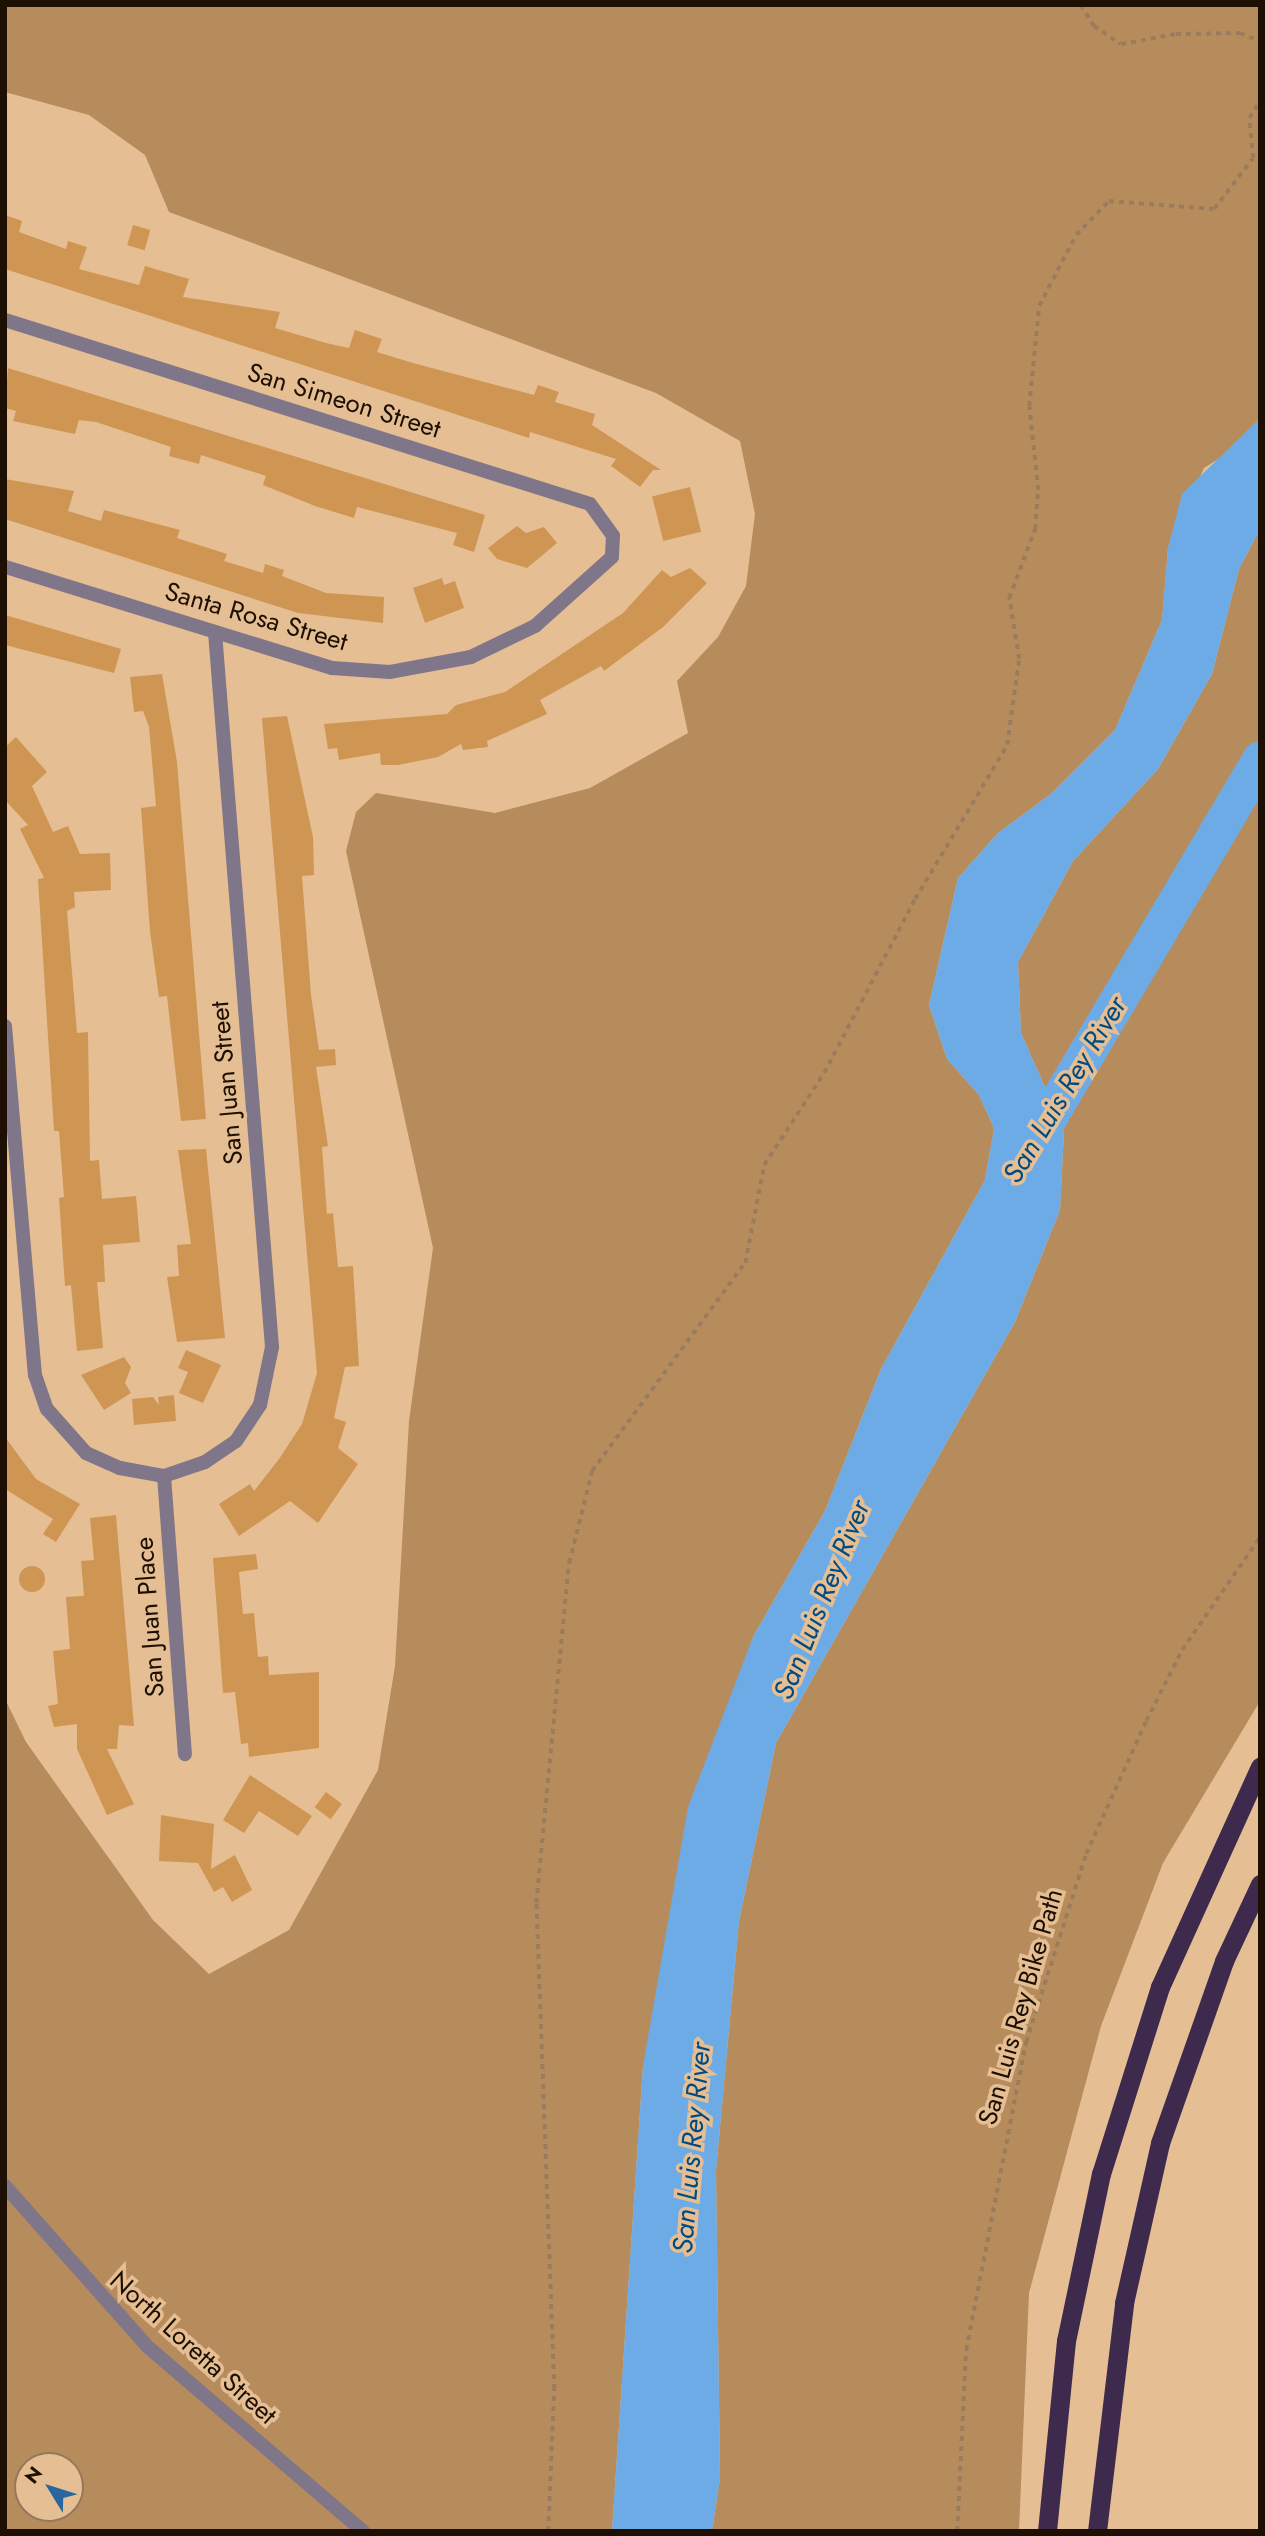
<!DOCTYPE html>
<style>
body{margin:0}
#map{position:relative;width:1265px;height:2536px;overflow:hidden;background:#e5be94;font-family:Jost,sans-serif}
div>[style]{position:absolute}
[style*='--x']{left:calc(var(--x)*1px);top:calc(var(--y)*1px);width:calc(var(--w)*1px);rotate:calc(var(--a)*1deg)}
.green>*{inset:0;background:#b78c5c}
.water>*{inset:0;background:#6dabe7}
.river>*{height:37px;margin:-18.5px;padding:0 18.5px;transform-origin:18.5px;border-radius:18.5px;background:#6dabe7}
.building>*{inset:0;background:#cf9653;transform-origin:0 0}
.round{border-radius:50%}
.path>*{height:3.5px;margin-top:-1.75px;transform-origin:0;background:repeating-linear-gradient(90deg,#9a7c5d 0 5px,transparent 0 10px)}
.minor>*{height:14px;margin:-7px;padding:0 7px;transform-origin:7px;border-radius:7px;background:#807689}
.trunk>*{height:19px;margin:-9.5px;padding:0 9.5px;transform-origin:9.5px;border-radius:9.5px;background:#3d2a4c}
span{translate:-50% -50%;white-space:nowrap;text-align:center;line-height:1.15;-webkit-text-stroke:7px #e5be94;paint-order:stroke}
.street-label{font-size:26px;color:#1d1002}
.water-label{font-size:28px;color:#004b82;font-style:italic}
.frame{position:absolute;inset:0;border:7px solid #1d1002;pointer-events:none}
.north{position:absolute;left:14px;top:2452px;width:70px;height:70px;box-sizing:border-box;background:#e5be94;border:2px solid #95785a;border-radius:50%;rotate:308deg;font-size:19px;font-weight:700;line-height:28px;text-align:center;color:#1d1002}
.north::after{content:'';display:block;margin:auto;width:24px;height:32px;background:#29669d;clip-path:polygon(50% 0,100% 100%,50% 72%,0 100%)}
</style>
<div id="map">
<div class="green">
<div style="clip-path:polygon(evenodd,5px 5px,1260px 5px,1260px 418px,1237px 447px,1204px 468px,1168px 548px,1162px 620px,1115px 730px,1051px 794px,998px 833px,958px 878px,929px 1005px,947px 1059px,979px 1095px,994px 1128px,985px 1180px,881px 1369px,825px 1511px,753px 1637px,643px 2066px,612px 2531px,5px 2531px,5px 1699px,26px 1742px,153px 1920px,209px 1974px,289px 1930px,378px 1770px,395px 1666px,409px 1421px,433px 1248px,346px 851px,356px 812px,376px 793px,495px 813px,590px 788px,688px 733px,677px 681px,718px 637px,746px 586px,755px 514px,740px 441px,656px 393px,169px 212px,145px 155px,89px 115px,5px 92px,5px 5px,28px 2466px,70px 2466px,70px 2508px,28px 2508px,28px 2466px)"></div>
<div style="clip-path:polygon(1260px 529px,1260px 1701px,1163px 1863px,1101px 2026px,1029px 2293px,1019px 2531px,712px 2531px,720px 2478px,716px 2171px,739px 1921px,776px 1743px,1015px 1322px,1060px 1210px,1064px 1130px,1021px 1033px,1018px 962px,1073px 861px,1158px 769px,1212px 674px,1239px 569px)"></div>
</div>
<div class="water">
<div style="clip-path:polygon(1260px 418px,1260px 529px,1239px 569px,1212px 674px,1158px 769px,1073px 861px,1018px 962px,1021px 1033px,1064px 1130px,1060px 1210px,1015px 1322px,776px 1743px,739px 1921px,716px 2171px,720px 2478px,712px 2531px,612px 2531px,643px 2066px,688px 1807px,753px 1637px,825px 1511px,881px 1369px,985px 1180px,994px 1128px,979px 1095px,947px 1059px,929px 1005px,958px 878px,998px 833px,1051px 794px,1115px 730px,1162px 620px,1168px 548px,1182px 494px)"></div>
</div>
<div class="river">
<div style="--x:1029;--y:1150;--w:454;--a:-59.4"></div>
</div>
<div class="building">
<div style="clip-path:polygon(5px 215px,22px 221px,19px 232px,66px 249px,68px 241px,87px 247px,79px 269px,139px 285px,145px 266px,189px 279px,183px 297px,280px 312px,275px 328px,326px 343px,349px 348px,355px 330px,382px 339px,377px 352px,413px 363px,534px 395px,538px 385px,559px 392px,555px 402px,595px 414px,592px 425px,661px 470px,653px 470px,640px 487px,611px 466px,616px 459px,530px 432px,529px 438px,5px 269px)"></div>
<div style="left:133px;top:225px;width:18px;height:21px;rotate:16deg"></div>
<div style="clip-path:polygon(8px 368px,485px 515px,474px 552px,453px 545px,457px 533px,357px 507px,354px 518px,315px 506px,263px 485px,266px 476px,201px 455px,199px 464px,169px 456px,171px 447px,96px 422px,79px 420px,75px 434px,13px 421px,16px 411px,5px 408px)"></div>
<div style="clip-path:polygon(5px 479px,74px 491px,68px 511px,101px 521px,104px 510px,180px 530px,177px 538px,227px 554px,224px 561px,263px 573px,265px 564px,284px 570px,282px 576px,326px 593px,384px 597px,383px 623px,298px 613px,5px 519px)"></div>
<div style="left:690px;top:487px;width:46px;height:39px;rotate:76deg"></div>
<div style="clip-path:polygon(517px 526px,526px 533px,544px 527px,557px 543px,527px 568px,497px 559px,488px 548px)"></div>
<div style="clip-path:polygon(690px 568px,707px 583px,663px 627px,604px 671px,601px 666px,540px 700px,547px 714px,487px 741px,488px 747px,463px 750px,461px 744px,438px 757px,398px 765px,381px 765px,380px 753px,339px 760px,337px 748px,328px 749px,324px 724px,447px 714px,456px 705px,505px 692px,623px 613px,662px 570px,671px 577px)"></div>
<div style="clip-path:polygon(442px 578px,444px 585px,455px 581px,464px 608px,425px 623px,413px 588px)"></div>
<div style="clip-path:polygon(5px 615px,121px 649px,114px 673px,5px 645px)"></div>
<div style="clip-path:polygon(162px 674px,177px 762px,206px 1119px,181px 1121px,167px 996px,159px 997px,150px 931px,141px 808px,156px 806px,149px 727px,143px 711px,134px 712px,130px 677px)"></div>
<div style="clip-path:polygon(287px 716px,313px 837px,314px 875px,302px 876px,311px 995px,319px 1050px,335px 1049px,336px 1065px,316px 1067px,328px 1146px,322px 1147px,327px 1214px,333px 1213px,338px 1267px,353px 1266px,359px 1366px,345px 1367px,334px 1418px,346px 1422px,338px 1448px,358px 1464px,318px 1523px,290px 1501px,239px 1536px,219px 1504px,250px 1484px,254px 1491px,279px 1459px,302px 1424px,317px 1373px,262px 718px)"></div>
<div style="clip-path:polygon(16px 737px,47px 772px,32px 786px,53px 832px,68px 826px,80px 854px,110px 853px,111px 890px,74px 892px,75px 907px,67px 911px,77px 1033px,88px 1032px,90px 1161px,99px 1160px,102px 1199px,136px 1196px,140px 1242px,103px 1245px,105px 1282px,97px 1282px,103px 1348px,77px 1351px,71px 1285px,65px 1286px,59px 1198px,64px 1197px,59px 1131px,54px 1131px,38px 879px,44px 878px,20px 829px,28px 825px,5px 800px,5px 747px)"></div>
<div style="clip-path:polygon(206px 1149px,225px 1338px,177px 1342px,167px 1277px,179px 1276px,177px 1245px,191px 1244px,178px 1150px)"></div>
<div style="clip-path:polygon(186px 1350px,221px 1365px,203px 1403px,179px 1393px,188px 1372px,178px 1368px)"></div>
<div style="clip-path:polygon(124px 1357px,131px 1367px,125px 1383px,131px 1393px,104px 1410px,81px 1375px)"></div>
<div style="clip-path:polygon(174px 1395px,176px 1421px,134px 1425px,132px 1399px,153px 1397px,159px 1405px,158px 1397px)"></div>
<div style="clip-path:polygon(5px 1437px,36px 1479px,80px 1504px,56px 1542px,43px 1534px,53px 1519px,5px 1489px)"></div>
<div style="clip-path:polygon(116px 1515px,134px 1726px,119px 1725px,117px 1749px,107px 1749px,134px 1804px,107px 1815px,77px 1749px,77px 1724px,54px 1727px,48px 1706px,58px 1704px,53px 1651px,70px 1649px,66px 1597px,84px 1596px,81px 1561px,94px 1560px,90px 1518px)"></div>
<div style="clip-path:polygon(256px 1554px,258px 1569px,239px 1572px,243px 1614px,254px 1613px,258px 1657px,268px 1656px,269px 1675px,319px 1672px,319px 1748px,249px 1757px,248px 1743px,241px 1744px,235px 1692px,223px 1693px,213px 1558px)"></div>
<div class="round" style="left:19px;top:1566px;width:26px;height:26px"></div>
<div style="clip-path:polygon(250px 1775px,312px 1816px,298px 1836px,259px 1811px,244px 1833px,223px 1820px)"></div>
<div style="left:326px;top:1792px;width:20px;height:19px;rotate:37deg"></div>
<div style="clip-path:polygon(161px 1815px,214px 1824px,211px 1869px,235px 1855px,252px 1890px,232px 1902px,223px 1887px,214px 1892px,198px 1863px,159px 1861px)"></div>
</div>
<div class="path">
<div style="--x:1081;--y:5;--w:25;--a:58"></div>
<div style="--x:1094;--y:26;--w:32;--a:34"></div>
<div style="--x:1121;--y:44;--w:56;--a:-10.3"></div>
<div style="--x:1176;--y:34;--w:64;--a:-0.9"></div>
<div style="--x:1240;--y:33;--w:22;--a:22"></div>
<div style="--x:548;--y:2531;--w:142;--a:-87.6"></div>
<div style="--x:554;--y:2389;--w:486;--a:-92.1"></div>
<div style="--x:536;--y:1903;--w:342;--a:-84.5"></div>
<div style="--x:569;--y:1563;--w:95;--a:-76"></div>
<div style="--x:592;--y:1471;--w:258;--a:-53.7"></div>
<div style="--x:745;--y:1263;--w:100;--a:-79"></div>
<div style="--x:764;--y:1165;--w:110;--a:-56.9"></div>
<div style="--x:824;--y:1073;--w:196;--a:-62.4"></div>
<div style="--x:915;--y:899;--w:179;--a:-59.1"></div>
<div style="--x:1007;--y:745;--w:87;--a:-82.1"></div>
<div style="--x:1019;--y:659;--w:62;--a:-99.3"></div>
<div style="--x:1009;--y:598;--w:74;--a:-69.4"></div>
<div style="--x:1035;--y:529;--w:39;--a:-86"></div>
<div style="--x:1038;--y:490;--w:84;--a:-96.1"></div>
<div style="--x:1029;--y:406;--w:100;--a:-84.3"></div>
<div style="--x:1039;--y:306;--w:80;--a:-62.5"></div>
<div style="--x:1076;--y:235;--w:47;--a:-45.9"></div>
<div style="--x:1109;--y:201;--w:105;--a:4.4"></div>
<div style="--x:1214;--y:209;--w:64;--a:-52.6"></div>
<div style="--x:1253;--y:158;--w:40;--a:-95.7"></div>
<div style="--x:1249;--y:118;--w:20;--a:-57"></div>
<div style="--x:957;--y:2531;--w:181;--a:-87.2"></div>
<div style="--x:966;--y:2350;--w:314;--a:-79"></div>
<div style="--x:1026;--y:2042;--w:197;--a:-72.3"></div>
<div style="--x:1086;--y:1854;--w:146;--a:-65.7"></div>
<div style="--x:1146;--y:1721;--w:80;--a:-63.1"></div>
<div style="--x:1182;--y:1650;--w:137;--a:-55.4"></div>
</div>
<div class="minor">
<div style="--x:5;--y:320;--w:613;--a:17.46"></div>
<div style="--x:590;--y:504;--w:39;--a:54"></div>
<div style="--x:613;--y:536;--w:21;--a:93"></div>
<div style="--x:612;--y:557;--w:103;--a:138.1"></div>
<div style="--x:535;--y:626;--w:71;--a:154.2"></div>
<div style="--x:471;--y:657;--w:82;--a:169.5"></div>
<div style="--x:390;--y:672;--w:58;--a:-176.1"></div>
<div style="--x:332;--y:668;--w:342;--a:-162.8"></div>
<div style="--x:5;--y:1026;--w:350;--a:85.1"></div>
<div style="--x:35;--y:1375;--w:36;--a:71"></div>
<div style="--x:47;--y:1409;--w:59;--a:48.4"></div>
<div style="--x:86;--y:1453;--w:37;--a:24"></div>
<div style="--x:120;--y:1468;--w:45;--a:10.3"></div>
<div style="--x:164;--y:1476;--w:43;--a:-18.9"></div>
<div style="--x:205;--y:1462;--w:37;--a:-34"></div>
<div style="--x:236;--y:1441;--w:43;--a:-56.3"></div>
<div style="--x:260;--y:1405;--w:59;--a:-78.3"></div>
<div style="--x:272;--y:1347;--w:716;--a:-94.56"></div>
<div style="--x:164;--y:1476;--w:279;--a:85.7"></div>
<div style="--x:5;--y:2186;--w:215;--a:48.4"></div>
<div style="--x:148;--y:2347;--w:283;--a:40.6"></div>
</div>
<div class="trunk">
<div style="--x:1047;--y:2531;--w:191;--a:-84.3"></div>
<div style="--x:1066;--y:2341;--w:171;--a:-78.2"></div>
<div style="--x:1101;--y:2174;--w:196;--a:-72.5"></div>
<div style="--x:1160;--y:1987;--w:242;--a:-65.6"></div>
<div style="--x:1097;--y:2531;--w:230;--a:-83.2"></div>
<div style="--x:1124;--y:2303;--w:164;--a:-77.3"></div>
<div style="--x:1160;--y:2143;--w:193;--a:-70.6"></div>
<div style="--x:1224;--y:1961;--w:85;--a:-64.9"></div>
</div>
<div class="street-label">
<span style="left:344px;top:401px;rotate:17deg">San Simeon Street</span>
<span style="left:256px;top:617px;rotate:16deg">Santa Rosa Street</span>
<span style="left:227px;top:1083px;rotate:-95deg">San Juan Street</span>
<span style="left:150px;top:1617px;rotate:-94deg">San Juan Place</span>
<span style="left:1021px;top:2007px;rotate:-74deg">San Luis Rey Bike Path</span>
<span style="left:193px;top:2348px;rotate:42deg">North Loretta Street</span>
</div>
<div class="water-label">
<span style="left:1065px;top:1090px;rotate:-59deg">San Luis Rey River</span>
<span style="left:822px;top:1600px;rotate:-68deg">San Luis Rey River</span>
<span style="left:692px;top:2148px;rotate:-85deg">San Luis Rey River</span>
</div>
<div class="frame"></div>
<div class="north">N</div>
</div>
